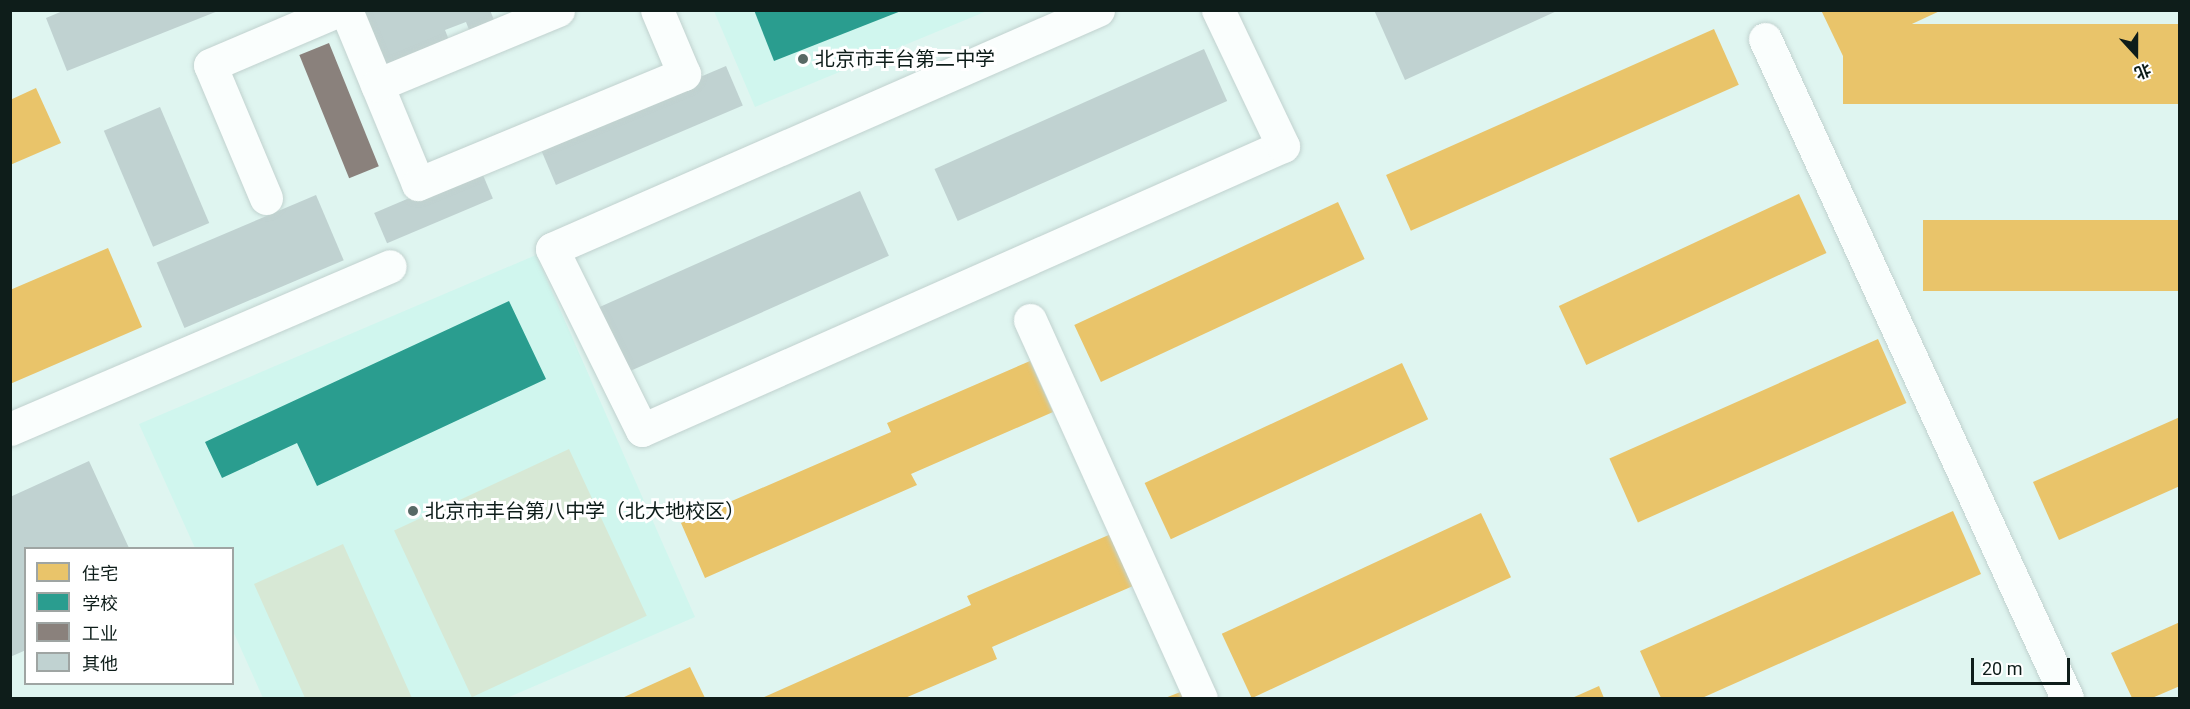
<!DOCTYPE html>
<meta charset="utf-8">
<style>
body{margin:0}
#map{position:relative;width:2190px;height:709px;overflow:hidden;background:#dff5f0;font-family:Roboto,"Noto Sans SC",sans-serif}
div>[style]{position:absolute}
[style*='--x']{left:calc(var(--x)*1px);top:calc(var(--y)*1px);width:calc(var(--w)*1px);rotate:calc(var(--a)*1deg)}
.built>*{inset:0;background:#d0f6ee}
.green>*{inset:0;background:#d7e8d5;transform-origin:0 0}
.homes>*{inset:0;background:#e9c46a;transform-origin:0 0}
.schools>*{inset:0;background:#2a9d8f}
.industry>*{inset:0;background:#8a817c;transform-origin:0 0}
.building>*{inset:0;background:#c0d2d1;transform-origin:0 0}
.roads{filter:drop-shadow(0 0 2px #c1d2cf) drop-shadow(0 0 2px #c1d2cf)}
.minor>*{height:33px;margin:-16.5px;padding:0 16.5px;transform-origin:16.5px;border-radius:16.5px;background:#fafefd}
.dots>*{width:16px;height:16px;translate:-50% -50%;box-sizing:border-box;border:3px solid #fff;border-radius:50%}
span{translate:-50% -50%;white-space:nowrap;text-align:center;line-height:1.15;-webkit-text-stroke:6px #fff;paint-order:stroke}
.poi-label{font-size:20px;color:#0e1d1a}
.left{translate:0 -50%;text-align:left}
.frame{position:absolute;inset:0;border:12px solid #0e1d1a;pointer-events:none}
.legend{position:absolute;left:24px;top:547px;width:210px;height:138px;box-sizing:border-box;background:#fff;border:2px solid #9fa5a3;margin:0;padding:8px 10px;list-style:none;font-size:18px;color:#0e1d1a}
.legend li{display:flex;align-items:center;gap:12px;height:30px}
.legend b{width:30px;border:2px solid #9fa5a3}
.north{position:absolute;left:2106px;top:24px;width:60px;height:60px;-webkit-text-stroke:4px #fff;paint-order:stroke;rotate:159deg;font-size:16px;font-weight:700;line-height:24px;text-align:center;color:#0e1d1a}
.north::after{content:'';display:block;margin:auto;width:21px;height:27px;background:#0e1d1a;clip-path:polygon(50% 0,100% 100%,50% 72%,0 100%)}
.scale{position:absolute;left:1971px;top:658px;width:99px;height:27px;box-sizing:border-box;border:3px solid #0e1d1a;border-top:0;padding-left:8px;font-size:18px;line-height:21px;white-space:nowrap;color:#0e1d1a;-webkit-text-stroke:4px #fff;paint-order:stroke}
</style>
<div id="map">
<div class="built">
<div style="clip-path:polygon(714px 11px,987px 11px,755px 107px)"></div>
<div style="clip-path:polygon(536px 255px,695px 617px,507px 698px,263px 698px,233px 631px,232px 548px,195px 548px,139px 424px)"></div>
</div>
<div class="green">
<div style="left:569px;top:449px;width:184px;height:193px;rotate:65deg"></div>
<div style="clip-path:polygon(343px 544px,412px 698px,305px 698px,254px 584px)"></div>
</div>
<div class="homes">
<div style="clip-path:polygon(1821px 10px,1942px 10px,1843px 56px)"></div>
<div style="left:2180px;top:24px;width:80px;height:337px;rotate:90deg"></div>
<div style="left:1714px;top:29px;width:61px;height:359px;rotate:66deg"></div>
<div style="clip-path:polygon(36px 88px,61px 143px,10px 165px,10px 100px)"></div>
<div style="left:1799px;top:194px;width:65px;height:265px;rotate:65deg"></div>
<div style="left:1338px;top:202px;width:63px;height:291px;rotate:65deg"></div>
<div style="left:2180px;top:220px;width:71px;height:257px;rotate:90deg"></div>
<div style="clip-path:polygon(108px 248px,142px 327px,10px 384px,10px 290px)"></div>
<div style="left:1878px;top:339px;width:70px;height:294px;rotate:66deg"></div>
<div style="clip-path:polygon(1030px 361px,1053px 412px,911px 474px,917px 485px,705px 578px,681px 523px,891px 432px,887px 423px)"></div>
<div style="left:1402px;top:363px;width:62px;height:284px;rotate:65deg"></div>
<div style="clip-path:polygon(2180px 417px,2180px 486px,2059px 540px,2033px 482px)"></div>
<div style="clip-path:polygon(1953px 511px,1981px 574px,1702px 698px,1661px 698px,1640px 651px)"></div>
<div style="left:1481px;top:513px;width:71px;height:286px;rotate:65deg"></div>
<div style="clip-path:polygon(1111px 534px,1133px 586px,992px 647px,997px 659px,905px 698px,762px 698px,971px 605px,967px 596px)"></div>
<div style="clip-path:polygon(2180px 622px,2180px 686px,2152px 698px,2132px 698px,2111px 653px)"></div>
<div style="clip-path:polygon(690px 667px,705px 698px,622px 698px)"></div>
<div style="clip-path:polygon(1599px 686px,1604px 698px,1572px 698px)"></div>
<div style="clip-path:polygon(1183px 691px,1186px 698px,1165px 698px)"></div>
</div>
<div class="schools">
<div style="clip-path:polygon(754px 10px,901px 10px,901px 11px,774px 61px)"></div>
<div style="clip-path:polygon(509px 301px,546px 379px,317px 486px,297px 443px,222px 478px,205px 442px)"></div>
</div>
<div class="industry">
<div style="left:329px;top:43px;width:133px;height:32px;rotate:68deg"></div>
</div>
<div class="building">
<div style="clip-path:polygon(65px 10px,218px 10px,218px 11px,67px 71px,46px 18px)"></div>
<div style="clip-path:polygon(349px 10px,490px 10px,498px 30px,473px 40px,466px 22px,445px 30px,449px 40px,376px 75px)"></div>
<div style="clip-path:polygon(1374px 10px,1559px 10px,1405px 80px)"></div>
<div style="left:1204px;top:49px;width:57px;height:295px;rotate:66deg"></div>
<div style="left:726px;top:66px;width:43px;height:203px;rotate:67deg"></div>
<div style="left:160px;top:107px;width:126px;height:61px;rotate:67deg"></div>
<div style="left:480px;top:168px;width:33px;height:115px;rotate:67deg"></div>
<div style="left:860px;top:191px;width:71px;height:293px;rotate:66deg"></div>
<div style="left:316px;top:195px;width:71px;height:173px;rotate:67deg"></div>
<div style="clip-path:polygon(89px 461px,129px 548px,26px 548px,26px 650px,10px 657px,10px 497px)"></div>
</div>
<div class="roads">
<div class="minor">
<div style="--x:346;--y:10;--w:188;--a:67.5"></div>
<div style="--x:418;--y:184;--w:288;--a:-22.5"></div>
<div style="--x:684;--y:74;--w:69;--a:-112.9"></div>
<div style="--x:1098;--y:10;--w:596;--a:156.36"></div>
<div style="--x:552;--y:249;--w:202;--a:63.6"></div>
<div style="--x:642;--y:430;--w:701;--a:-23.9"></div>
<div style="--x:1283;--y:146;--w:151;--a:-115.5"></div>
<div style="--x:1765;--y:39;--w:725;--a:65.38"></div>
<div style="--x:377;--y:85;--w:196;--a:-22.5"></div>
<div style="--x:266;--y:198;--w:144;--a:-112.8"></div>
<div style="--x:210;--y:65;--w:140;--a:-23.1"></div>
<div style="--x:1030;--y:320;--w:415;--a:65.7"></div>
<div style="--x:10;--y:429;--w:413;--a:-23.2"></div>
</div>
</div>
<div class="dots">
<div style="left:803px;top:59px;background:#576965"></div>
<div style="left:413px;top:511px;background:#576965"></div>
</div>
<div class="poi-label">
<span class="left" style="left:815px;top:59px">北京市丰台第二中学</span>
<span class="left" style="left:425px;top:511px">北京市丰台第八中学（北大地校区）</span>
</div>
<div class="frame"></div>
<ul class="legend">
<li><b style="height:16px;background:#e9c46a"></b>住宅</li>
<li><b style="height:16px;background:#2a9d8f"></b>学校</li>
<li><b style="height:16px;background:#8a817c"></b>工业</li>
<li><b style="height:16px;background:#c0d2d1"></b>其他</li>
</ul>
<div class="north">北</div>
<div class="scale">20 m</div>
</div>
